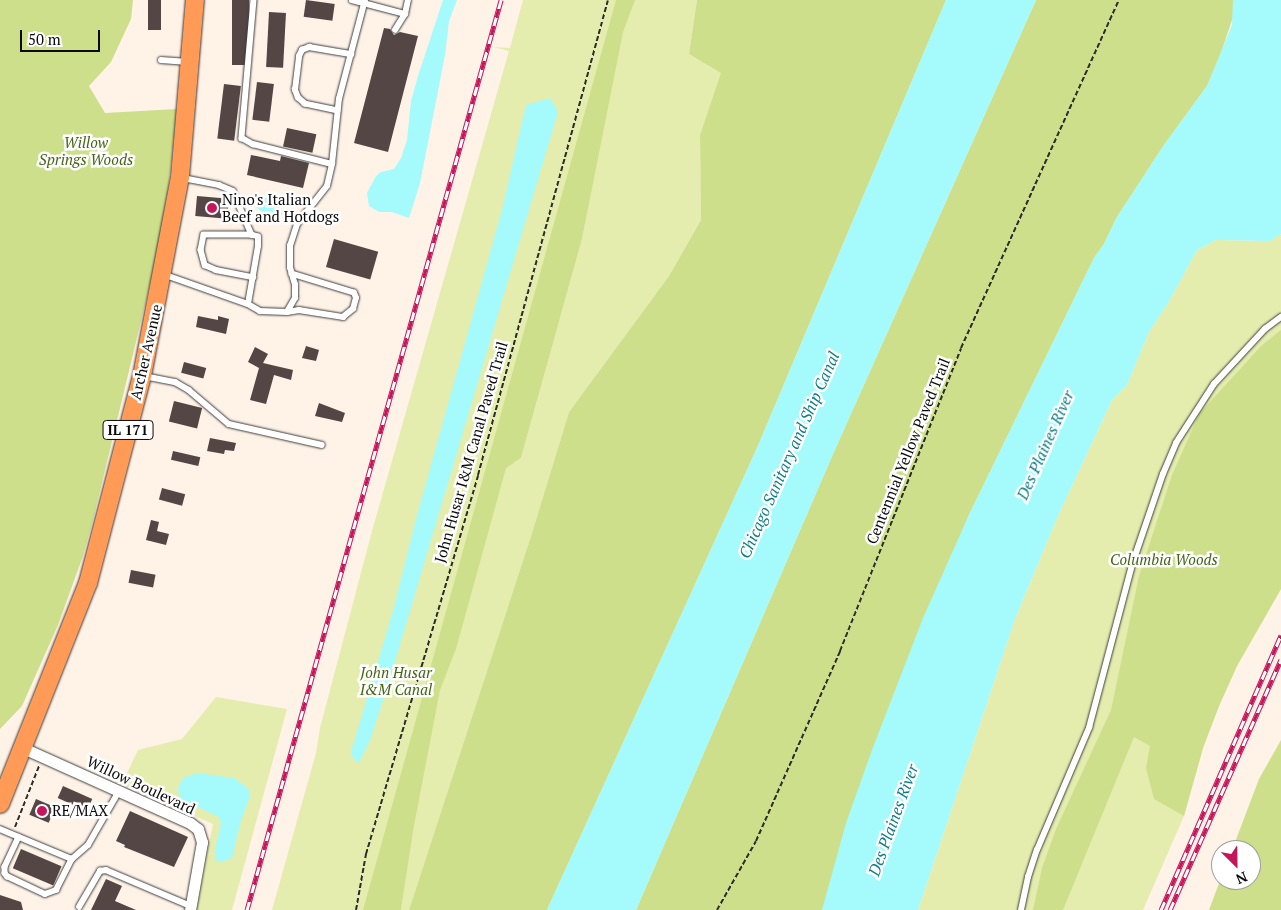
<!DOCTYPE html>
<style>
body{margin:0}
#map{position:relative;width:1281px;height:910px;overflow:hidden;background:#fff2e7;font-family:"PT Serif",serif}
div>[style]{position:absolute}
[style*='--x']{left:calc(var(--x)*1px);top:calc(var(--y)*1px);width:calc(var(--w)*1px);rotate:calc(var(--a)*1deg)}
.green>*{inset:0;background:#e4edad}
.forest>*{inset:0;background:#cedf8b}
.water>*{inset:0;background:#a5fafc}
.building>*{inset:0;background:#534645;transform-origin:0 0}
.path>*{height:2px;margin-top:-1px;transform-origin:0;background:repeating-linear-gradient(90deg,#2c2c2c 0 5px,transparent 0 7.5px)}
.roads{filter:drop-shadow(0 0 1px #3d3d3d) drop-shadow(0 0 1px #3d3d3d)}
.lane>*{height:5.5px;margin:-2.75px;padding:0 2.75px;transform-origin:2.75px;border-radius:2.75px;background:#fff}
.street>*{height:11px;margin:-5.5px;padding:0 5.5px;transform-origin:5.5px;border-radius:5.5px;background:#fff}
.primary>*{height:18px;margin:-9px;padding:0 9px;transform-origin:9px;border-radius:9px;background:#ff9b57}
.rail>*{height:5px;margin-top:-2.5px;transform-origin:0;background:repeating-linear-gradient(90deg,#fff 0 9px,#c6165b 0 18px);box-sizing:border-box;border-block:1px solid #c6165b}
.dots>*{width:14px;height:14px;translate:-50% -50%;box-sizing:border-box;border:2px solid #fff;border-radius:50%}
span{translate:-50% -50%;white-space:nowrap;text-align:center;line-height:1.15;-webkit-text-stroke:5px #fff;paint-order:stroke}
.shield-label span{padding:1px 4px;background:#fff;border:1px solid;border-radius:4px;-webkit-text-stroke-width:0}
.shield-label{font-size:14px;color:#0a0a0a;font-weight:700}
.park-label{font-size:15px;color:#426615;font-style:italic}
.poi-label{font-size:15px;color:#0a0a0a}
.left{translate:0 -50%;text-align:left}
.street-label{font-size:15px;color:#0a0a0a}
.water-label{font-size:16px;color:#0b7d88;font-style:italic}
.north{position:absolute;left:1211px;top:840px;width:50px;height:50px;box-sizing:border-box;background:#fff;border:1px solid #9d9d9d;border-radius:50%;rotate:157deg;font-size:14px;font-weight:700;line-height:20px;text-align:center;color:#0a0a0a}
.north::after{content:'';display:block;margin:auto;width:18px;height:22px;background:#c6165b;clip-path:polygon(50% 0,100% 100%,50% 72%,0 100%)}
.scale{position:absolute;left:20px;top:30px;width:80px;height:22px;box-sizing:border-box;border:2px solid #0a0a0a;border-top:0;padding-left:6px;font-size:15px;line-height:18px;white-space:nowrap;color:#0a0a0a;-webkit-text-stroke:4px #fff;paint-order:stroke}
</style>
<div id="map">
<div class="green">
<div style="clip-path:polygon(evenodd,523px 0,697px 0,689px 54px,722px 73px,700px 135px,701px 220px,669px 276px,569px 412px,532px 533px,409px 910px,401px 910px,407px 869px,395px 910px,272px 910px,316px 753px,320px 728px,372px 531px,509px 51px,493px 47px,510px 48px,523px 0,602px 134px,582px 239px,521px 458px,514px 463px,602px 134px)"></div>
<div style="clip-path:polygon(1281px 234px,1281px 589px,1237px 666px,1219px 706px,1203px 748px,1184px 816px,1143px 910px,918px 910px,1015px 619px,1057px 518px,1112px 400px,1127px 385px,1149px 332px,1168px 303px,1197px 250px,1216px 240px,1269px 241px)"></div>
<div style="clip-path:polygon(216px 697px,287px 709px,232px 910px,196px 910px,213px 824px,122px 784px,138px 750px,182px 739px)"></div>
</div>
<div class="forest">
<div style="clip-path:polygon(0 0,133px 0,131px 19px,111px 62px,89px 86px,105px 113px,177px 109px,169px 182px,156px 259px,93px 520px,83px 556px,58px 625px,22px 706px,0 729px)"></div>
<div style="clip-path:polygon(616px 0,635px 0,623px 32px,582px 239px,521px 458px,506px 468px,456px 649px,440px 690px,413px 831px,401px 910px,363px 910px)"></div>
<div style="clip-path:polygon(697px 0,946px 0,757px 448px,547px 910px,409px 910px,532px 533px,569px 412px,669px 276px,701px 220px,700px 135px,721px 73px,689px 54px)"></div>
<div style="clip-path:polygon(1036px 0,1233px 0,1234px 14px,1220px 56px,1207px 86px,1164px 145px,1117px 217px,1104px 244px,1094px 258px,968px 517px,822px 910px,636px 910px,833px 454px)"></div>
<div style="clip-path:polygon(1281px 330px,1281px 589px,1237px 666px,1219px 706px,1203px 748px,1184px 816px,1154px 799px,1146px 768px,1150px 746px,1134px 737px,1063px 910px,1033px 910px,1042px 868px,1056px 829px,1111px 710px,1139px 576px,1172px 475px,1199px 414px,1261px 346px)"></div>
<div style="clip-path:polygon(1281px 740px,1281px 910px,1209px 910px,1221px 878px,1221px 880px,1251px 880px,1251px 850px,1232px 850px,1259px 779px)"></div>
</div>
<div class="water">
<div style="clip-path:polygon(443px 0,457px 0,449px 21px,445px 55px,420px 183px,409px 218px,392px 212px,379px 212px,369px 206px,367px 193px,376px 176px,381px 172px,394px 169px,401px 158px,407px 140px,411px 101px,418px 76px)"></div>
<div style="clip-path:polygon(946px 0,1036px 0,833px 454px,636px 910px,547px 910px,757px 448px)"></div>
<div style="clip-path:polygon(1233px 0,1281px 0,1281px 234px,1270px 241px,1216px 240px,1197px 250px,1168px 303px,1149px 332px,1127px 385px,1112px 400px,1057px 518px,1015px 619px,918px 910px,822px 910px,846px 823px,872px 750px,923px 618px,968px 517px,1094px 258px,1104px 244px,1117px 217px,1164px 145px,1207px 86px,1232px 25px)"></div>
<div style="clip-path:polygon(550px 98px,558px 112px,394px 665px,371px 738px,359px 763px,353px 758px,351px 752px,393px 611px,416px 519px,502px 210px,526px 105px)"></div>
<div style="clip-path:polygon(261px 196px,275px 201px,283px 211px,283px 214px,268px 216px,257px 208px,254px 203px,255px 197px)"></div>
<div style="clip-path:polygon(197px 773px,234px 778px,249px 789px,249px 799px,240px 824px,232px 858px,222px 862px,215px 860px,215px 849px,221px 824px,219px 817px,183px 800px,179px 795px,178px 788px,183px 778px)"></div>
</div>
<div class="building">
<div style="left:148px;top:0;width:13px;height:30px"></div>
<div style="left:232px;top:0;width:17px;height:65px"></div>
<div style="left:306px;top:0;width:29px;height:17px;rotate:8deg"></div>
<div style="left:269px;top:12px;width:17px;height:55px;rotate:3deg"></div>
<div style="clip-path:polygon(384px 28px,390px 29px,394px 35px,400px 32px,418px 36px,388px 152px,354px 143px)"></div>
<div style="left:257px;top:82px;width:17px;height:38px;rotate:7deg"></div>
<div style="left:224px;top:84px;width:17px;height:55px;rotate:7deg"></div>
<div style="left:287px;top:128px;width:30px;height:19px;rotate:12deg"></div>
<div style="clip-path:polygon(251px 155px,280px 161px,281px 156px,309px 163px,303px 188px,247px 175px)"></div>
<div style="left:197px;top:196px;width:32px;height:20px;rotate:5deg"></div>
<div style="left:334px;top:239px;width:46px;height:29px;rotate:16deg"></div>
<div style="clip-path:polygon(198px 316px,218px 320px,218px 316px,229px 319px,226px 334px,196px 327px)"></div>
<div style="clip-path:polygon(306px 346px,319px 350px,316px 361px,302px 358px)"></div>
<div style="clip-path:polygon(255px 347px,268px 354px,263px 363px,293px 370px,291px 380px,274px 375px,266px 404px,250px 400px,259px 368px,248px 362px)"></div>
<div style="left:184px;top:362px;width:23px;height:11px;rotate:15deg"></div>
<div style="left:174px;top:401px;width:29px;height:21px;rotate:14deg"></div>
<div style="clip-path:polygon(319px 403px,345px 413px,342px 422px,315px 416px)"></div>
<div style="clip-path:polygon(210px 438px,236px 443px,234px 451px,225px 450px,224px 454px,207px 451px)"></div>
<div style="left:173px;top:451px;width:28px;height:9px;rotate:13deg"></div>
<div style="left:162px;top:488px;width:24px;height:12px;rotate:15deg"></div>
<div style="clip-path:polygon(151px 520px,159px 522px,157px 531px,169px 534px,166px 545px,146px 540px)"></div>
<div style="left:131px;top:570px;width:25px;height:13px;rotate:11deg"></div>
<div style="left:63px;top:786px;width:32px;height:13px;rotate:24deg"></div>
<div style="left:36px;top:799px;width:21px;height:17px;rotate:23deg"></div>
<div style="clip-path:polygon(130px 811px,188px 837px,174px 867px,124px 847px,125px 845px,116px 841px)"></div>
<div style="left:21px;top:849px;width:44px;height:21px;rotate:23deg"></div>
<div style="clip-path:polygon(106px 879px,122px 886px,115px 901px,136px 910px,91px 910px)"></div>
<div style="clip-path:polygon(0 895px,21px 902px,23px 910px,0 910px)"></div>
</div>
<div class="path">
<div style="--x:15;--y:827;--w:66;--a:-68.5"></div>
<div style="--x:356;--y:910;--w:57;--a:-79.9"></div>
<div style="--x:366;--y:854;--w:395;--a:-73.5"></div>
<div style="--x:478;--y:475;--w:492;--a:-74.7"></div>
<div style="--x:717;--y:910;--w:79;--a:-60.5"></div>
<div style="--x:756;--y:841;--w:208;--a:-66.1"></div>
<div style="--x:840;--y:651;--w:326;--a:-68.2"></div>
<div style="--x:961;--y:348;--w:382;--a:-65.6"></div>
</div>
<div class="roads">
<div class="lane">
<div style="--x:254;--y:0;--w:139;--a:95"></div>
<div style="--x:242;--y:138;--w:13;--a:29"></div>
<div style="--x:253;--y:144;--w:81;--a:14.2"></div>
<div style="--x:352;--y:0;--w:55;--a:14.8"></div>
<div style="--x:395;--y:30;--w:19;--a:-58"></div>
<div style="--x:405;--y:14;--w:14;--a:-78"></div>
<div style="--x:161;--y:60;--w:27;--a:4"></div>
<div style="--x:338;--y:111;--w:34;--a:-168"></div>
<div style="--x:305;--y:104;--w:9;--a:-139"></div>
<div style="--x:298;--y:98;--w:9;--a:-111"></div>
<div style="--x:295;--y:90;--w:34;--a:-83"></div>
<div style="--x:299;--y:56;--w:7;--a:-63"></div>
<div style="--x:302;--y:50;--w:8;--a:-23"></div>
<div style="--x:309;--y:47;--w:43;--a:9.5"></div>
<div style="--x:183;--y:178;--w:37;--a:11"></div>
<div style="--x:219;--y:185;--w:15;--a:23"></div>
<div style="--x:233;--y:191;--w:48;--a:66.6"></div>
<div style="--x:163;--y:274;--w:90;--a:19.4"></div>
<div style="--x:248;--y:304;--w:14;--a:30"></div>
<div style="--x:260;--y:311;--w:27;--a:2"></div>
<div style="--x:287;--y:312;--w:16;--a:-60"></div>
<div style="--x:295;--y:298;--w:13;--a:-90"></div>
<div style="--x:295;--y:285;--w:18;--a:-106"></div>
<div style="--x:290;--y:268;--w:22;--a:-90"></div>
<div style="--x:290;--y:246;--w:23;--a:-72"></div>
<div style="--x:297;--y:224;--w:48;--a:-51.7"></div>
<div style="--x:327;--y:186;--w:23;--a:-77"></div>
<div style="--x:332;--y:164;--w:65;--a:-83.9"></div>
<div style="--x:339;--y:99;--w:102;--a:-75.3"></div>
<div style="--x:248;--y:304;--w:59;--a:-80.2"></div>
<div style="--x:258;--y:246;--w:9;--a:-90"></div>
<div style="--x:258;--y:237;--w:6;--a:-162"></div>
<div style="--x:252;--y:235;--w:48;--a:180"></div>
<div style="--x:204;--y:235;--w:15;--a:101"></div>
<div style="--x:201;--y:250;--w:16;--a:75"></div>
<div style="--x:205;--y:265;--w:12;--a:24"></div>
<div style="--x:216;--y:270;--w:38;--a:11"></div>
<div style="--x:287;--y:312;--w:12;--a:-9"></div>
<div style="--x:299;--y:310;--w:45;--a:9"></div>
<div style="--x:343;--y:317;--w:13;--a:-39"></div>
<div style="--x:353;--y:309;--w:11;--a:-75"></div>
<div style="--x:356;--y:298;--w:5;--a:-112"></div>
<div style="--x:354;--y:293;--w:65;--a:-163"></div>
<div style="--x:144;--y:376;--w:32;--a:11"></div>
<div style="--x:175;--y:382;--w:16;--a:30"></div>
<div style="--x:189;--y:390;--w:52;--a:40.4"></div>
<div style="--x:229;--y:424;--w:95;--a:12.7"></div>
<div style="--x:0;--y:829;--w:78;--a:22.6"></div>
<div style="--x:72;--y:859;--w:21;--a:-41"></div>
<div style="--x:88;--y:845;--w:62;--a:-60.1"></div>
<div style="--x:19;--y:837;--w:33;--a:115"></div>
<div style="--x:5;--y:867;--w:6;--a:90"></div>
<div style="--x:5;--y:873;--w:4;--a:56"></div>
<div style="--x:7;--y:876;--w:42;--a:25.3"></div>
<div style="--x:45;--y:894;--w:12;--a:-20"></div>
<div style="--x:56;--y:890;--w:35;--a:-63"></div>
<div style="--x:79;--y:907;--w:42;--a:-59.7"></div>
<div style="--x:100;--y:871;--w:6;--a:-9"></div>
<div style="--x:106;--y:870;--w:92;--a:23"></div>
<div style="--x:1021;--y:910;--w:34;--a:-78"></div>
<div style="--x:1028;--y:877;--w:28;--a:-72"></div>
<div style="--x:1037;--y:850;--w:133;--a:-66.9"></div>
<div style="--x:1089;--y:728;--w:172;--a:-75.2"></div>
<div style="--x:1133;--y:562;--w:93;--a:-71.2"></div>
<div style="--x:1163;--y:474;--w:34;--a:-67"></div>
<div style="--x:1176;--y:443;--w:70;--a:-57.2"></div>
<div style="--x:1214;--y:384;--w:75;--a:-47.2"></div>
<div style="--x:1265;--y:329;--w:20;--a:-37"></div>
</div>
<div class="street">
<div style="--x:23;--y:748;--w:183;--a:24.2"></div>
<div style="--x:190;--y:823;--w:10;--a:37"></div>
<div style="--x:198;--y:829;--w:14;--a:73"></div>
<div style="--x:202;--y:842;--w:69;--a:100"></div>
</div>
<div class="primary">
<div style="--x:0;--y:804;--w:238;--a:-68.3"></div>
<div style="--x:88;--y:583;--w:214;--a:-75.4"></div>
<div style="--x:142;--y:376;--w:203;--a:-79.2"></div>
<div style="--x:180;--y:177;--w:178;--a:-85.2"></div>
</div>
</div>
<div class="rail">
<div style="--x:247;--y:910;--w:945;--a:-74.4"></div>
<div style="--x:1161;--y:910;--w:300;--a:-66.4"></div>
<div style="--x:1170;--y:910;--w:274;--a:-66.1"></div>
</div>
<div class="dots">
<div style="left:212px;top:208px;background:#c6165b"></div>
<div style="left:42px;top:811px;background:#c6165b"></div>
</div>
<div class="shield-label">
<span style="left:128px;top:430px">IL 171</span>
</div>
<div class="park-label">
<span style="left:86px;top:151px">Willow<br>Springs Woods</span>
<span style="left:1164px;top:560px">Columbia Woods</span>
<span style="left:396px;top:681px">John Husar<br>I&amp;M Canal</span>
</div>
<div class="poi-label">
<span class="left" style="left:222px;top:208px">Nino's Italian<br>Beef and Hotdogs</span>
<span class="left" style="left:52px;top:811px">RE/MAX</span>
</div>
<div class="street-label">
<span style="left:146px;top:352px;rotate:-77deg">Archer Avenue</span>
<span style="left:908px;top:451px;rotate:-68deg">Centennial Yellow Paved Trail</span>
<span style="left:471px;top:452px;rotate:-74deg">John Husar I&amp;M Canal Paved Trail</span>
<span style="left:141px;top:785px;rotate:25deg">Willow Boulevard</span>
</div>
<div class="water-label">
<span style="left:1045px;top:445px;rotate:-66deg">Des Plaines River</span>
<span style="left:789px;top:455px;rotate:-66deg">Chicago Sanitary and Ship Canal</span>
<span style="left:893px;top:820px;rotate:-70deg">Des Plaines River</span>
</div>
<div class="north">N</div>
<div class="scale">50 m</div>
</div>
